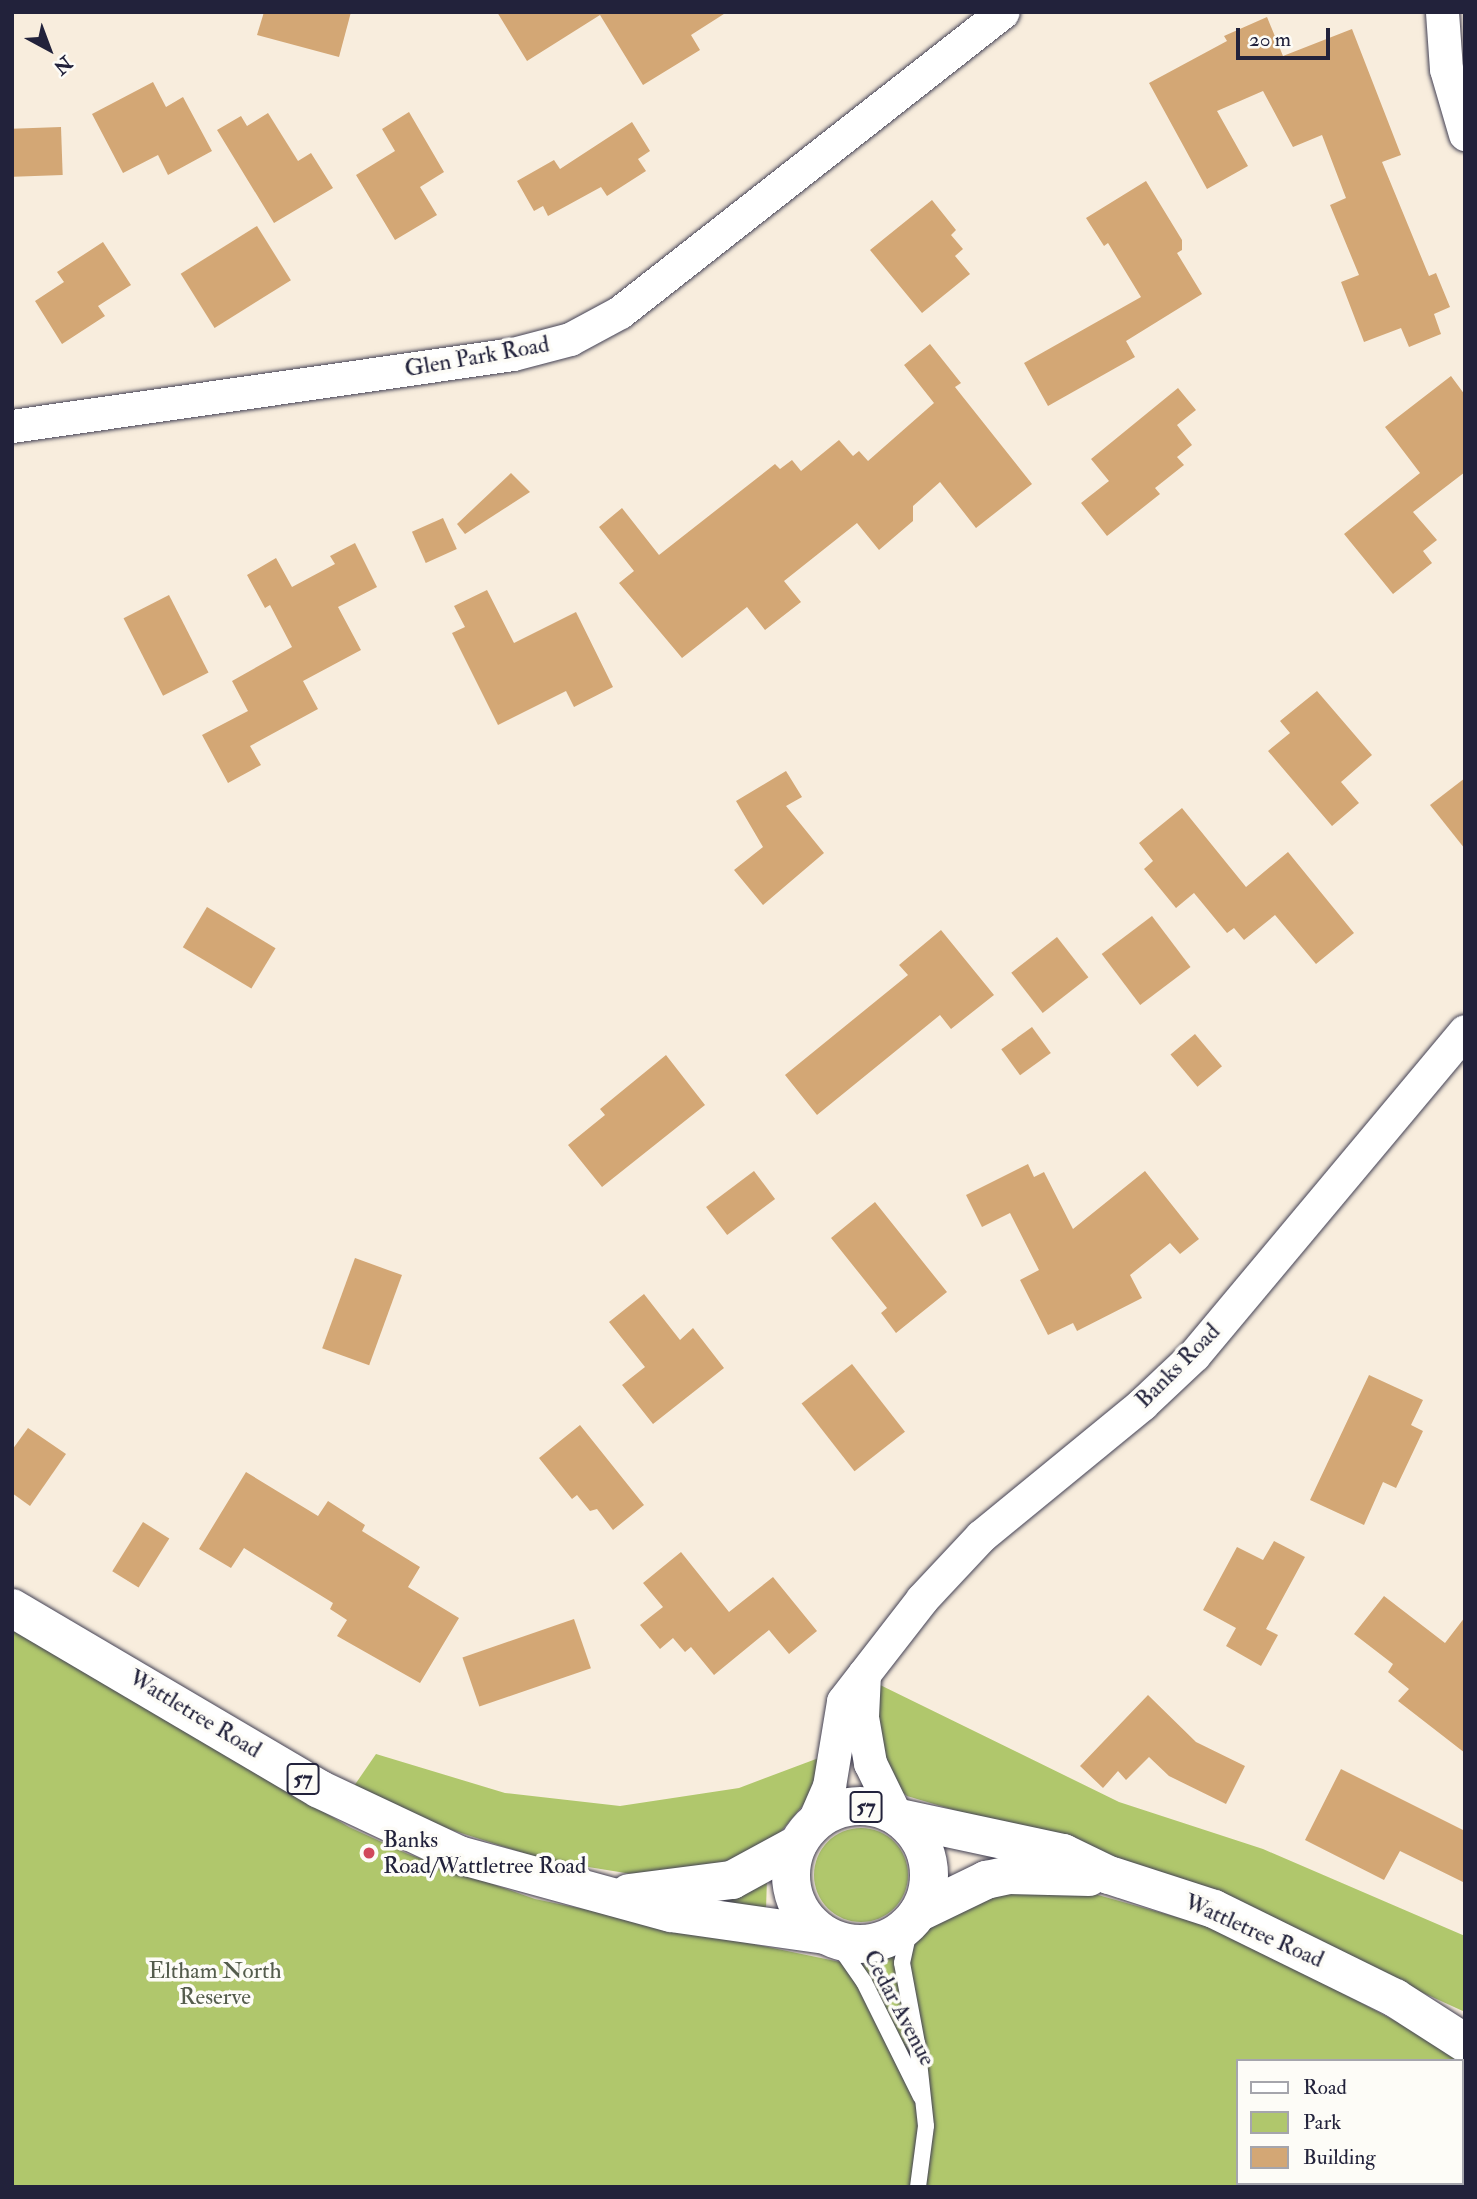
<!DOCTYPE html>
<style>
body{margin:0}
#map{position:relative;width:1477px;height:2199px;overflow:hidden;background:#f8eddd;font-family:"IM FELL Double Pica",serif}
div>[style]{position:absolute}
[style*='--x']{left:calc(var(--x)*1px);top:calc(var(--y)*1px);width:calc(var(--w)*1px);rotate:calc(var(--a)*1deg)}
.green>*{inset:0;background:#b0c76c}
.round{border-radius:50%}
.building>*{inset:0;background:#d3a775;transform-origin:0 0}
.roads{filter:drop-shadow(0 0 2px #424053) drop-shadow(0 0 2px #424053)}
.lane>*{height:16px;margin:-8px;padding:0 8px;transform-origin:8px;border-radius:8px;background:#fff}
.street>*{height:33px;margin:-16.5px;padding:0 16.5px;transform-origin:16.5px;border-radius:16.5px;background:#fff}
.primary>*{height:38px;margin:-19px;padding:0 19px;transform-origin:19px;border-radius:19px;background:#fff}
.primary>.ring{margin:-19px;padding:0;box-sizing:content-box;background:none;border:38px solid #fff;border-radius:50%}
.dots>*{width:19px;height:19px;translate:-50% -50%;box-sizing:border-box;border:4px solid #fdfcf7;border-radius:50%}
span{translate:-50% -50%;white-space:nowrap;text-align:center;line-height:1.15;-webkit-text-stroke:7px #fdfcf7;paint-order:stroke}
.shield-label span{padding:2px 5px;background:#fdfcf7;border:2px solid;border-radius:5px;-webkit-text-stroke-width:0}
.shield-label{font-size:21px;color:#22223b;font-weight:700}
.street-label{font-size:23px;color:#22223b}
.poi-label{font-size:23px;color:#22223b}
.left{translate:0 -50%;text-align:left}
.park-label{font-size:23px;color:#545c4c}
.frame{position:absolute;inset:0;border:14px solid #22223b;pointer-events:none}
.legend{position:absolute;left:1236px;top:2059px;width:228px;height:126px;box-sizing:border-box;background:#fdfcf7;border:2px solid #a5a5ac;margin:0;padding:9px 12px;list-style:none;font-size:21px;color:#22223b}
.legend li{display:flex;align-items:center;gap:14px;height:35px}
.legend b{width:35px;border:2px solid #a5a5ac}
.north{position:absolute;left:14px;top:14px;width:70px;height:70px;-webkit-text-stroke:5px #fdfcf7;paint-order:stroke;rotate:139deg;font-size:19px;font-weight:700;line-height:28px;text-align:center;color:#22223b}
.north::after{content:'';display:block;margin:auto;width:24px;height:32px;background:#22223b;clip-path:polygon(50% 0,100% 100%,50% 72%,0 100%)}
.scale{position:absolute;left:1236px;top:28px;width:94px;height:32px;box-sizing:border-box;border:4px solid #22223b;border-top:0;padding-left:9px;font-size:21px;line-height:24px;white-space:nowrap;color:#22223b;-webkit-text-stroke:5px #fdfcf7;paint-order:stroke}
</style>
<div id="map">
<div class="green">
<div style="clip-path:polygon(evenodd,12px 1626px,349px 1827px,408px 1854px,535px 1899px,845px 1963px,898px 1955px,936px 1921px,1001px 1890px,1091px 1893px,1226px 1931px,1465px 2058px,1465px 2187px,12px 2187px,12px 1626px,1237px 2061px,1461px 2061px,1461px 2183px,1237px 2183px,1237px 2061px)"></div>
<div style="clip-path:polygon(874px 1682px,1119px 1802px,1263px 1849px,1465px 1936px,1465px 2012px,1152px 1869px,907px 1796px,887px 1779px)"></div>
<div style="clip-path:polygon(376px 1754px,505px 1793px,620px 1806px,739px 1788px,824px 1756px,804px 1804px,773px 1841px,744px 1862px,644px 1876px,545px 1860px,433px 1824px,354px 1786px)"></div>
<div class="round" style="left:814px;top:1828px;width:94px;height:94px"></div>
<div style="clip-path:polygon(767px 1877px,766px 1909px,684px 1900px)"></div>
</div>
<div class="building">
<div style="clip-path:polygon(264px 12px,351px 12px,339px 57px,257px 35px)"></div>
<div style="clip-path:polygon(497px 12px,727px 12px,691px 35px,700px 50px,643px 85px,600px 15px,527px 61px)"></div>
<div style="clip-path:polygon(1267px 17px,1283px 56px,1352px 29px,1401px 155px,1382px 162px,1429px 276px,1436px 273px,1450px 307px,1434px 314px,1441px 334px,1409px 347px,1401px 328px,1364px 342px,1341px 282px,1359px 275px,1330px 205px,1346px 198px,1322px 135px,1293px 147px,1263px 91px,1217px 111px,1248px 166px,1207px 189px,1149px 83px,1227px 41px,1224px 36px)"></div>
<div style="clip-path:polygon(153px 82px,166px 107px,183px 97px,212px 151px,168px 175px,158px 155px,123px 173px,92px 114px)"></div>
<div style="clip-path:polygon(409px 112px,444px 172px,420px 187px,437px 215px,395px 240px,356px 175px,395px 151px,382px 129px)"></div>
<div style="clip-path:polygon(268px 113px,298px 161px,311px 153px,333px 188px,274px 223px,217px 130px,241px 116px,247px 126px)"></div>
<div style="clip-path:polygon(632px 122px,650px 151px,638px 159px,646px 171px,607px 196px,601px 187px,548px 216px,543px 206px,534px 211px,517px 181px,554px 160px,560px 169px)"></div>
<div style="left:61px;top:127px;width:48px;height:49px;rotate:88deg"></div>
<div style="clip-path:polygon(1146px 181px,1182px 240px,1182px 250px,1177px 253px,1202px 294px,1126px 341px,1135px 357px,1048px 406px,1024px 363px,1141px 297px,1108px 243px,1104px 246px,1086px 218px)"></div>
<div style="clip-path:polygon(932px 200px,956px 230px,951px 235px,963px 249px,955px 256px,970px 274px,922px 313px,870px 250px)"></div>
<div style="left:257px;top:226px;width:64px;height:90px;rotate:58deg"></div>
<div style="clip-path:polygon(103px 242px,131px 285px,98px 306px,105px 316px,62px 344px,35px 301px,64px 282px,57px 272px)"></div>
<div style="clip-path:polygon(930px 344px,961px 383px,955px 387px,1032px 484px,976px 528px,940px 482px,913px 506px,913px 521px,879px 550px,857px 523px,784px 581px,801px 602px,765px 630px,747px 607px,682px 658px,619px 583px,634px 571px,599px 527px,622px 508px,659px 555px,775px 464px,780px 469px,792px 460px,801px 471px,839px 440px,853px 456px,859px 451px,868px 461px,934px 403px,904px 365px)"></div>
<div style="clip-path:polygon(1451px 376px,1465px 395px,1465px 472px,1413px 512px,1437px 540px,1423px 551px,1432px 563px,1393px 594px,1344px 534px,1420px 473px,1385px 427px)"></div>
<div style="clip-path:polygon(1178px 388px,1196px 410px,1177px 425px,1192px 445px,1177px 457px,1184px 465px,1155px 488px,1160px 494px,1107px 536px,1081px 503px,1109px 481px,1091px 459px)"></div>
<div style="clip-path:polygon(511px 473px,530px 492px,465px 534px,457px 524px)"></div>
<div style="left:443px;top:518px;width:34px;height:34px;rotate:66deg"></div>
<div style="clip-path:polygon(355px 543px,377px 587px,338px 607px,361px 650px,303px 681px,318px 709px,250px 746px,261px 765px,228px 783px,202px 735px,248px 711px,232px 681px,292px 647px,270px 605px,265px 608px,247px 575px,276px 558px,292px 587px,335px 564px,330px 556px)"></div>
<div style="clip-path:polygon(487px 590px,514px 643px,576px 612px,613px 687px,574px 707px,566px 691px,498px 725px,452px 633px,465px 627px,454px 606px)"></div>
<div style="left:169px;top:595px;width:87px;height:51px;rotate:63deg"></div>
<div style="clip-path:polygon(1317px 691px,1372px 755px,1341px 782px,1359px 803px,1332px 826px,1268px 751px,1290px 733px,1280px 721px)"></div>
<div style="clip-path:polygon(786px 771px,802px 797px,786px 806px,824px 853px,763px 905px,734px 870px,763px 847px,736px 801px)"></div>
<div style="clip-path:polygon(1465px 778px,1465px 849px,1430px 805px)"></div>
<div style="clip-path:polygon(1182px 808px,1246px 887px,1288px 852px,1354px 933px,1316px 964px,1275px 915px,1244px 940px,1234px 928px,1227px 933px,1194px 893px,1176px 908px,1144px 869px,1153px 861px,1139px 843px)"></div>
<div style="left:207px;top:907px;width:80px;height:47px;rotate:31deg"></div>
<div style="left:1152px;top:916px;width:64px;height:63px;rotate:53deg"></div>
<div style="clip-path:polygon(941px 930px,994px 995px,951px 1029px,940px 1015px,817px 1115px,785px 1075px,908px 975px,899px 965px)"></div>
<div style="left:1057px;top:937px;width:51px;height:58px;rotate:52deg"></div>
<div style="left:1032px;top:1027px;width:32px;height:38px;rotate:54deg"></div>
<div style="left:1195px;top:1034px;width:42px;height:32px;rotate:50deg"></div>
<div style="clip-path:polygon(666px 1055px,705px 1105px,602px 1187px,568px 1145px,605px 1115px,600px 1109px)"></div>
<div style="clip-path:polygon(1028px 1164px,1034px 1177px,1044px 1172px,1073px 1229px,1145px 1171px,1199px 1239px,1180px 1254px,1170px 1243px,1130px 1275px,1142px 1298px,1077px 1331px,1073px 1323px,1048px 1335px,1020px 1280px,1039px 1270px,1010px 1213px,982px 1227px,966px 1195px)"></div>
<div style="left:754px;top:1171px;width:35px;height:60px;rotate:53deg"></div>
<div style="clip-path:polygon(875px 1202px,947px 1292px,896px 1333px,881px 1313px,887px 1308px,831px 1238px)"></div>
<div style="left:355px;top:1258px;width:50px;height:96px;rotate:20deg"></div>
<div style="clip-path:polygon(644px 1294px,680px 1340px,693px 1328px,724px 1368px,653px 1424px,622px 1385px,645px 1367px,609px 1322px)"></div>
<div style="left:852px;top:1364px;width:86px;height:64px;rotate:52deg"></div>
<div style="clip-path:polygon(1369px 1375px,1423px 1400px,1411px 1425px,1423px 1431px,1396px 1488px,1383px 1482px,1364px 1525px,1310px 1500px)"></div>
<div style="clip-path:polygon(580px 1425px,644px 1505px,613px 1530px,597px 1509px,590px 1511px,577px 1495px,572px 1499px,539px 1458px)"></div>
<div style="clip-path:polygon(28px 1428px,66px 1454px,30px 1506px,12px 1493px,12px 1450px)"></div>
<div style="clip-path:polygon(246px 1472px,318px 1516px,328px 1501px,365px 1525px,362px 1531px,420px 1567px,408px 1587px,459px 1618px,420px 1683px,337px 1636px,347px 1620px,330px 1609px,333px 1603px,244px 1548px,231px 1568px,199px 1549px)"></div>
<div style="left:143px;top:1522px;width:31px;height:58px;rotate:32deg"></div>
<div style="clip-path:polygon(1274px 1541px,1305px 1557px,1266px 1629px,1278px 1635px,1261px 1666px,1226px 1646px,1236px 1628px,1203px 1610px,1237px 1547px,1263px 1560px)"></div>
<div style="clip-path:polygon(681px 1552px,729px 1612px,773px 1577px,817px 1631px,789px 1654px,769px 1630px,714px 1675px,691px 1647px,685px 1652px,673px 1638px,660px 1649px,640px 1625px,663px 1607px,643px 1583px)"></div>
<div style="clip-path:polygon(1384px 1596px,1445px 1643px,1465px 1617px,1465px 1753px,1398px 1701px,1409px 1689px,1388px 1672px,1393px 1664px,1354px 1634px)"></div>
<div style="left:574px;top:1619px;width:52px;height:118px;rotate:71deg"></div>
<div style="clip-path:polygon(1148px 1695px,1196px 1742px,1245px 1766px,1226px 1804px,1169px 1776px,1149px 1757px,1126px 1780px,1118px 1771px,1103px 1788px,1080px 1766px)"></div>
<div style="clip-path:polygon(1341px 1769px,1465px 1831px,1465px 1883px,1400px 1851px,1384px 1880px,1305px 1840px)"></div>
</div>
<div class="roads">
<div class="lane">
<div style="--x:911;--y:1922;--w:42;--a:102.4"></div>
<div style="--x:902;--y:1963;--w:81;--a:79.4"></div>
<div style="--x:917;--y:2043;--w:83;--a:83.8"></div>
<div style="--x:926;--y:2126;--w:62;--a:97.5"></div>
<div style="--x:834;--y:1939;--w:52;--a:55.1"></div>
<div style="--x:864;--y:1982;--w:128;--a:63.6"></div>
</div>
<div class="street">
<div style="--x:1442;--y:12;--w:57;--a:86"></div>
<div style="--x:1446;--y:69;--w:68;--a:73.7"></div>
<div style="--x:12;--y:426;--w:506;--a:-8.18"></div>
<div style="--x:513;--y:354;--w:59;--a:-14.7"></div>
<div style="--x:570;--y:339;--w:57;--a:-28.4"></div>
<div style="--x:620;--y:312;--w:486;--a:-38.1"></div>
<div style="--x:864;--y:1674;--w:43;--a:92.7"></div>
<div style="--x:862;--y:1717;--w:47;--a:80.1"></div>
<div style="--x:870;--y:1763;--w:59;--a:63.9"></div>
<div style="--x:812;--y:1825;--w:43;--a:-66.4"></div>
<div style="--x:829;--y:1786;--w:86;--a:-80.6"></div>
<div style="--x:843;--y:1701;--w:129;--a:-52.2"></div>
<div style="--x:922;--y:1599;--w:86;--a:-46.9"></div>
<div style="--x:981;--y:1536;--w:208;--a:-39.3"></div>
<div style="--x:1142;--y:1404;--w:71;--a:-43.3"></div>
<div style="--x:1194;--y:1355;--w:422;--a:-50.1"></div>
</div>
<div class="primary">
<div style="--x:12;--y:1608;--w:356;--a:30.5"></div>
<div style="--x:319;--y:1789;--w:155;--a:25.2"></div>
<div style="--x:459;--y:1855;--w:220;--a:15.3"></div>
<div style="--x:671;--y:1913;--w:156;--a:8.1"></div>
<div class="ring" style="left:791px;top:1806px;width:100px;height:100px"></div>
<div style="--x:900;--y:1818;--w:167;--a:12.1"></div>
<div style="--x:1063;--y:1853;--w:51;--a:25.6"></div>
<div style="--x:1109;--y:1875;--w:110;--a:17.9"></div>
<div style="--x:1214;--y:1909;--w:202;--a:26.2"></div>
<div style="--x:1395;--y:1998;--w:83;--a:32.7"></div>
<div style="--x:629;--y:1893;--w:104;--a:-7.2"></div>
<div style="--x:732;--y:1880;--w:75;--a:-28.6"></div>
<div style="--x:918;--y:1913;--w:76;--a:-25.9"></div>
<div style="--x:986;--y:1880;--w:24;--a:-12"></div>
<div style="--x:1009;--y:1875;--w:80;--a:1.4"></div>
</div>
</div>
<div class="dots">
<div style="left:369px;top:1853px;background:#d1495b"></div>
</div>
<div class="shield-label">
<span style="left:303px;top:1779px">57</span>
<span style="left:866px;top:1807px">57</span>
</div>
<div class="street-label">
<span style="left:477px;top:357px;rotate:-10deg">Glen Park Road</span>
<span style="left:1178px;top:1366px;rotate:-45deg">Banks Road</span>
<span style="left:195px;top:1714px;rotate:31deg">Wattletree Road</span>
<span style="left:1254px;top:1931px;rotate:24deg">Wattletree Road</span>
<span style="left:899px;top:2008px;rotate:62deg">Cedar Avenue</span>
</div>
<div class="poi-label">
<span class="left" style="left:383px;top:1853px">Banks<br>Road/Wattletree Road</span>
</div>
<div class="park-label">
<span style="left:215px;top:1984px">Eltham North<br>Reserve</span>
</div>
<div class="frame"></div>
<ul class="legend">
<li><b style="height:9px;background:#fff"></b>Road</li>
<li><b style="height:19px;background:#b0c76c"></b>Park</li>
<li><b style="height:19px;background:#d3a775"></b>Building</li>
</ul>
<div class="north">N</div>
<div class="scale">20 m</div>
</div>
